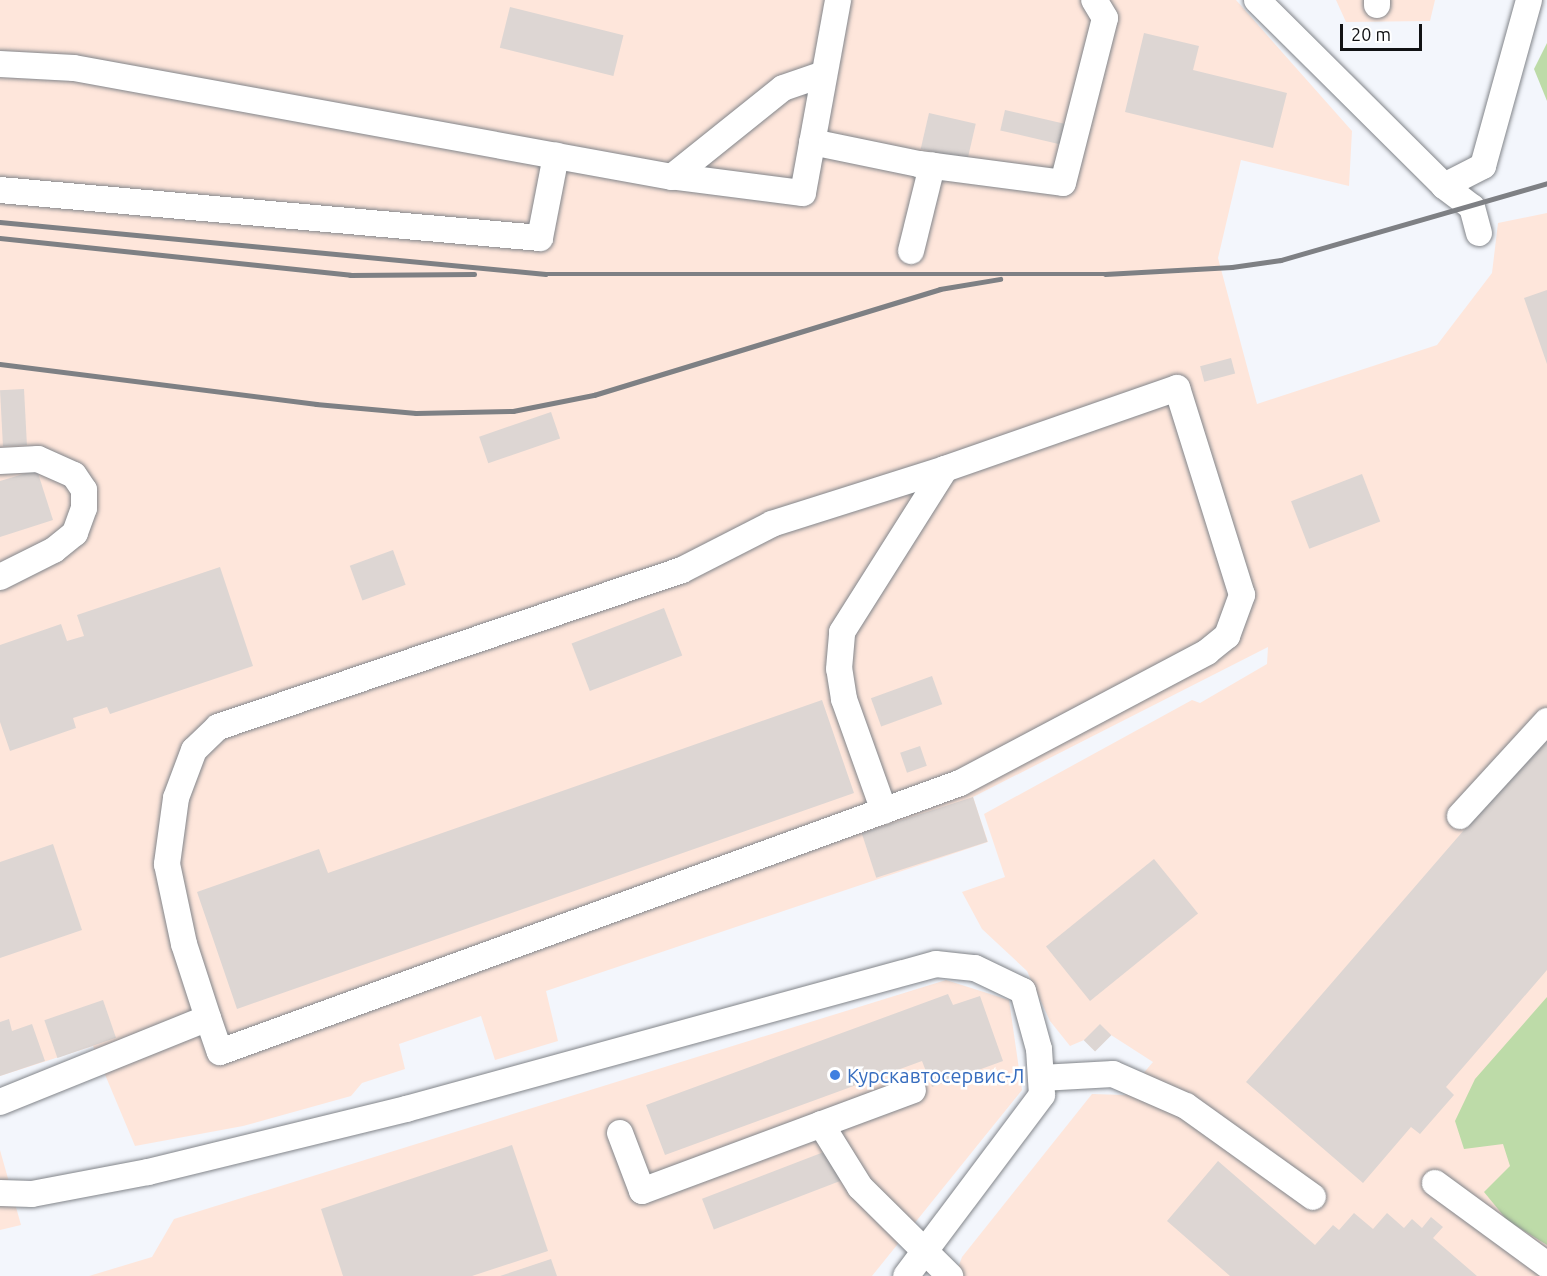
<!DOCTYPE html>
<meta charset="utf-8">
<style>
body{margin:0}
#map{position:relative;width:1547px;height:1276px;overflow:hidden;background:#f3f6fc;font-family:Ubuntu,sans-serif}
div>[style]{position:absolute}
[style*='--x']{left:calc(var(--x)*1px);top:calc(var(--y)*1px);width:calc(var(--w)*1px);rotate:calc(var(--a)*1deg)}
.industrial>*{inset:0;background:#fee6db}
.green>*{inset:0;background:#bddba8}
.building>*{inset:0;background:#ddd6d3;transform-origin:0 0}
.roads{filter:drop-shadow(0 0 2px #82858a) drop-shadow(0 0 2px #82858a)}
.minor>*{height:26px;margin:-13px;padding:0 13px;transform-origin:13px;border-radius:13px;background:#fff}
.rail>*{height:4.5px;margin:-2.25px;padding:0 2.25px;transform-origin:2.25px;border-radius:2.25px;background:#7e8084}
.dots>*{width:16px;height:16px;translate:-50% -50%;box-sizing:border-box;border:3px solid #fff;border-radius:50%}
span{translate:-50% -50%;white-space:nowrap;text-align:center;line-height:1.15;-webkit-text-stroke:5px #fff;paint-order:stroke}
.shop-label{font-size:20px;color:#366cbe}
.left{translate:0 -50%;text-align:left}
.scale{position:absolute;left:1340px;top:24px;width:82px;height:27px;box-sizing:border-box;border:3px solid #111214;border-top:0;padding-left:8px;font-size:18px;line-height:21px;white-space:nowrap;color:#111214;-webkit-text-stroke:4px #fff;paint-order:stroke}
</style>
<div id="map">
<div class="industrial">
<div style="clip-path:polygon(0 0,1236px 0,1352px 131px,1349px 186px,1241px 160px,1218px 258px,1257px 404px,1437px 345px,1492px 273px,1498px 223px,1547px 213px,1547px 1276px,955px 1276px,962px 1257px,1092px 1094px,1125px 1095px,1153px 1062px,1111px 1035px,1095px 1051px,1084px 1040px,1070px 1046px,1050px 1021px,1027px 971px,982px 929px,962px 892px,1005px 877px,984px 814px,1192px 700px,1200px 703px,1267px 664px,1268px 647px,973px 797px,988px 842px,546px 991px,558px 1041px,495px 1060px,481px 1016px,399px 1044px,405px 1069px,362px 1083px,351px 1096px,243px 1126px,135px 1146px,93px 1046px,0 1076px)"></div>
<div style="clip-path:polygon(1336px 0,1435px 0,1430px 21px,1346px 22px)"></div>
<div style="clip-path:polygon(946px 980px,1009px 1000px,1022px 1090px,872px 1276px,89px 1276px,152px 1257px,174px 1219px)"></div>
<div style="clip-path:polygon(0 1150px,21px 1225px,0 1230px)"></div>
</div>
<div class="green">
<div style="clip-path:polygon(1547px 43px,1547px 101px,1534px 69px)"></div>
<div style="clip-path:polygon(1547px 997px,1547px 1245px,1507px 1220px,1484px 1192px,1510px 1166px,1503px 1144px,1464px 1149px,1455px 1121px,1475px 1079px)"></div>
</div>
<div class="building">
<div style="left:510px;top:7px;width:117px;height:42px;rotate:14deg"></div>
<div style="clip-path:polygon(1144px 33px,1199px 46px,1193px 70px,1287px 93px,1273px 148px,1125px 112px)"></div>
<div style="left:1005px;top:110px;width:62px;height:21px;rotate:13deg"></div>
<div style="left:929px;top:113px;width:48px;height:37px;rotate:13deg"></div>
<div style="clip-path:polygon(1547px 290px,1547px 364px,1524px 298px)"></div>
<div style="left:1231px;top:358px;width:16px;height:32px;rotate:75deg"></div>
<div style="left:24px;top:389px;width:56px;height:24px;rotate:87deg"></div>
<div style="left:551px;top:412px;width:28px;height:76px;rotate:71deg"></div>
<div style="clip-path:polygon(37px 470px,53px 520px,0 537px,0 481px)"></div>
<div style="left:1362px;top:474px;width:51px;height:76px;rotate:69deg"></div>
<div style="left:393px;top:550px;width:37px;height:46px;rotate:70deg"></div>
<div style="clip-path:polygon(220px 567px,253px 666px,110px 714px,107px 707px,73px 718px,76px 728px,10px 751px,0 722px,0 645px,61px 624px,67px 641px,84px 636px,77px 615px)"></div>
<div style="left:664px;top:608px;width:51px;height:99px;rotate:69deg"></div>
<div style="left:932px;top:676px;width:30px;height:65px;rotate:70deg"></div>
<div style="clip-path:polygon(822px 700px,854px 793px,237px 1009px,197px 892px,319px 849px,328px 873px)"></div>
<div style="clip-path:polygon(1547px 734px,1547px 970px,1446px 1087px,1454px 1095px,1420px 1134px,1411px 1127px,1363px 1183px,1246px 1082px)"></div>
<div style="left:920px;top:746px;width:21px;height:21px;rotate:71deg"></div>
<div style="left:973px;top:797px;width:47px;height:117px;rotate:72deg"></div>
<div style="clip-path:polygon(53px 844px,82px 930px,0 958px,0 862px)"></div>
<div style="left:1154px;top:859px;width:70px;height:139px;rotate:51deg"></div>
<div style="clip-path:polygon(948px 994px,953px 1005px,980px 996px,1003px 1061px,932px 1087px,922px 1061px,665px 1155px,646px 1105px)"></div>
<div style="left:103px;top:1000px;width:40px;height:62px;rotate:71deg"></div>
<div style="clip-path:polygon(9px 1019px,12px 1031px,32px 1024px,45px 1061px,0 1076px,0 1022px)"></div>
<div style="left:1100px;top:1024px;width:16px;height:23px;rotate:45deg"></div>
<div style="clip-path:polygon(512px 1145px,548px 1251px,472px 1276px,343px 1276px,321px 1209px)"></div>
<div style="left:829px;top:1150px;width:33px;height:136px;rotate:69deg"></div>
<div style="clip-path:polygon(1218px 1161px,1315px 1245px,1333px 1225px,1339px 1230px,1354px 1213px,1373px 1229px,1387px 1213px,1404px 1228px,1412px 1219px,1422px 1228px,1431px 1217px,1443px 1227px,1433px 1238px,1477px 1276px,1230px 1276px,1167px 1221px)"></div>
<div style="clip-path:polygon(551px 1259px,557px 1276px,500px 1276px)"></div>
</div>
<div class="roads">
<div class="minor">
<div style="--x:1257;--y:0;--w:264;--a:44.8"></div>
<div style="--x:1444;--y:186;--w:35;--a:37"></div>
<div style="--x:1472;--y:207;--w:27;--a:75"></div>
<div style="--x:1377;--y:0;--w:5;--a:90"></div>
<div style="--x:0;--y:64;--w:74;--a:3.1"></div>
<div style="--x:74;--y:68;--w:608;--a:10.33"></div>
<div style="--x:672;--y:177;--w:142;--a:-38.7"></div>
<div style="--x:783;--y:88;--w:43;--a:-18.9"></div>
<div style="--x:812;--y:142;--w:109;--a:11.6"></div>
<div style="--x:919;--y:164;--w:145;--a:7.5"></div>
<div style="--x:1063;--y:183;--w:170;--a:-75.7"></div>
<div style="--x:1105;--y:18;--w:21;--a:-121"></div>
<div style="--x:670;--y:176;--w:134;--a:7.3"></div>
<div style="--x:803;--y:193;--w:196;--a:-79.7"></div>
<div style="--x:1444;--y:186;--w:44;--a:-27.1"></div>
<div style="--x:1483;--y:166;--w:172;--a:-74.5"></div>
<div style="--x:0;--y:190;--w:542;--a:5.08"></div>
<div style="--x:540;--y:238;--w:84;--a:-79"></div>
<div style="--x:911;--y:251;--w:88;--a:-76.1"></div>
<div style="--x:0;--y:461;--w:38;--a:-3"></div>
<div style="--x:38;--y:459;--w:39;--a:24"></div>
<div style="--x:74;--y:475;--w:18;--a:56"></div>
<div style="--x:84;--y:490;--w:18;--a:90"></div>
<div style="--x:84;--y:508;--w:27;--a:110"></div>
<div style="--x:75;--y:533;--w:27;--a:141"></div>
<div style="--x:54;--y:550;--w:60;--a:153.4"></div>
<div style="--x:884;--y:811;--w:119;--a:-109.7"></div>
<div style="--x:844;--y:699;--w:30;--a:-99"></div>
<div style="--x:839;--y:669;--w:37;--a:-85"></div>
<div style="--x:842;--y:632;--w:193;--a:-57.7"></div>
<div style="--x:1460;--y:816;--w:129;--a:-47.5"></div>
<div style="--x:1041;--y:1078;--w:72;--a:-3.2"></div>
<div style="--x:1113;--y:1074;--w:80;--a:23.7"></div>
<div style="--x:1186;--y:1106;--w:156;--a:35.6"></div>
<div style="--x:0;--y:1102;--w:224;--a:-22"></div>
<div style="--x:208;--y:1018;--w:36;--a:71"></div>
<div style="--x:220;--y:1052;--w:787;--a:-19.98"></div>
<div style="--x:960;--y:783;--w:280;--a:-27.9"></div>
<div style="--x:1207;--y:652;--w:26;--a:-39"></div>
<div style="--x:1227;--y:636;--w:44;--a:-69.9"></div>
<div style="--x:1242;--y:595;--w:217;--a:-107.4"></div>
<div style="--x:1177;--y:388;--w:246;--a:160.8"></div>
<div style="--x:945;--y:469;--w:182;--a:162.4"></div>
<div style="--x:772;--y:524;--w:101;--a:152.9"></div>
<div style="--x:682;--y:570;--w:490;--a:161.3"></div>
<div style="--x:218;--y:727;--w:33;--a:136"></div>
<div style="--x:194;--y:750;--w:51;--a:110.6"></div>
<div style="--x:176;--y:798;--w:67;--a:97.8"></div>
<div style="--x:167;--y:864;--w:82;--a:78"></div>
<div style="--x:184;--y:944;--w:78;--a:72"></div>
<div style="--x:821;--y:1124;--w:74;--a:58.2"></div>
<div style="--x:860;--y:1187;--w:127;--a:44.7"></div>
<div style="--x:620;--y:1133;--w:62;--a:69.2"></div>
<div style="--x:642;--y:1191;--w:289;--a:-20.4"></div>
<div style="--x:1435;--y:1183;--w:139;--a:36.2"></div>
<div style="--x:0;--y:1193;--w:32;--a:2"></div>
<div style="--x:32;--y:1194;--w:118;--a:-10.7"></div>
<div style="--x:148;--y:1172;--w:266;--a:-13.7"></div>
<div style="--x:406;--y:1109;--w:549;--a:-15.3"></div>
<div style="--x:936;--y:964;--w:39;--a:6"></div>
<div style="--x:975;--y:968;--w:53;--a:25.6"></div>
<div style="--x:1023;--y:991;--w:60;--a:74.6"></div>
<div style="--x:1039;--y:1049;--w:46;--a:86.3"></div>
<div style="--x:1042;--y:1095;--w:226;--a:126.9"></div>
</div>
</div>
<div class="rail">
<div style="--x:0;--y:222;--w:548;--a:5.44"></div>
<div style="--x:546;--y:274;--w:559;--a:0"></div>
<div style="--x:1105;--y:274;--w:127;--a:-3.2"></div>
<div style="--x:1232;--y:267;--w:49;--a:-8.1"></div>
<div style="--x:1281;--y:260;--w:277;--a:-16.1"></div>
<div style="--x:0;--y:238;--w:352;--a:6"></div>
<div style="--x:350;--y:275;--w:124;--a:-0.5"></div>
<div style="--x:0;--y:364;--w:319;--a:7.2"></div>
<div style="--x:316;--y:404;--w:100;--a:5.1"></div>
<div style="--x:416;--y:413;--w:97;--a:-1.2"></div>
<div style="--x:513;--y:411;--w:83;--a:-11.2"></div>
<div style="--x:594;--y:395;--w:362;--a:-17"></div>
<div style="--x:940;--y:289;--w:61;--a:-9.5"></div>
</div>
<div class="dots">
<div style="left:835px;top:1075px;background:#3f7fe0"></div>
</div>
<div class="shop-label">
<span class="left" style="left:847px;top:1075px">Курскавтосервис-Л</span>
</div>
<div class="scale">20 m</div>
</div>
